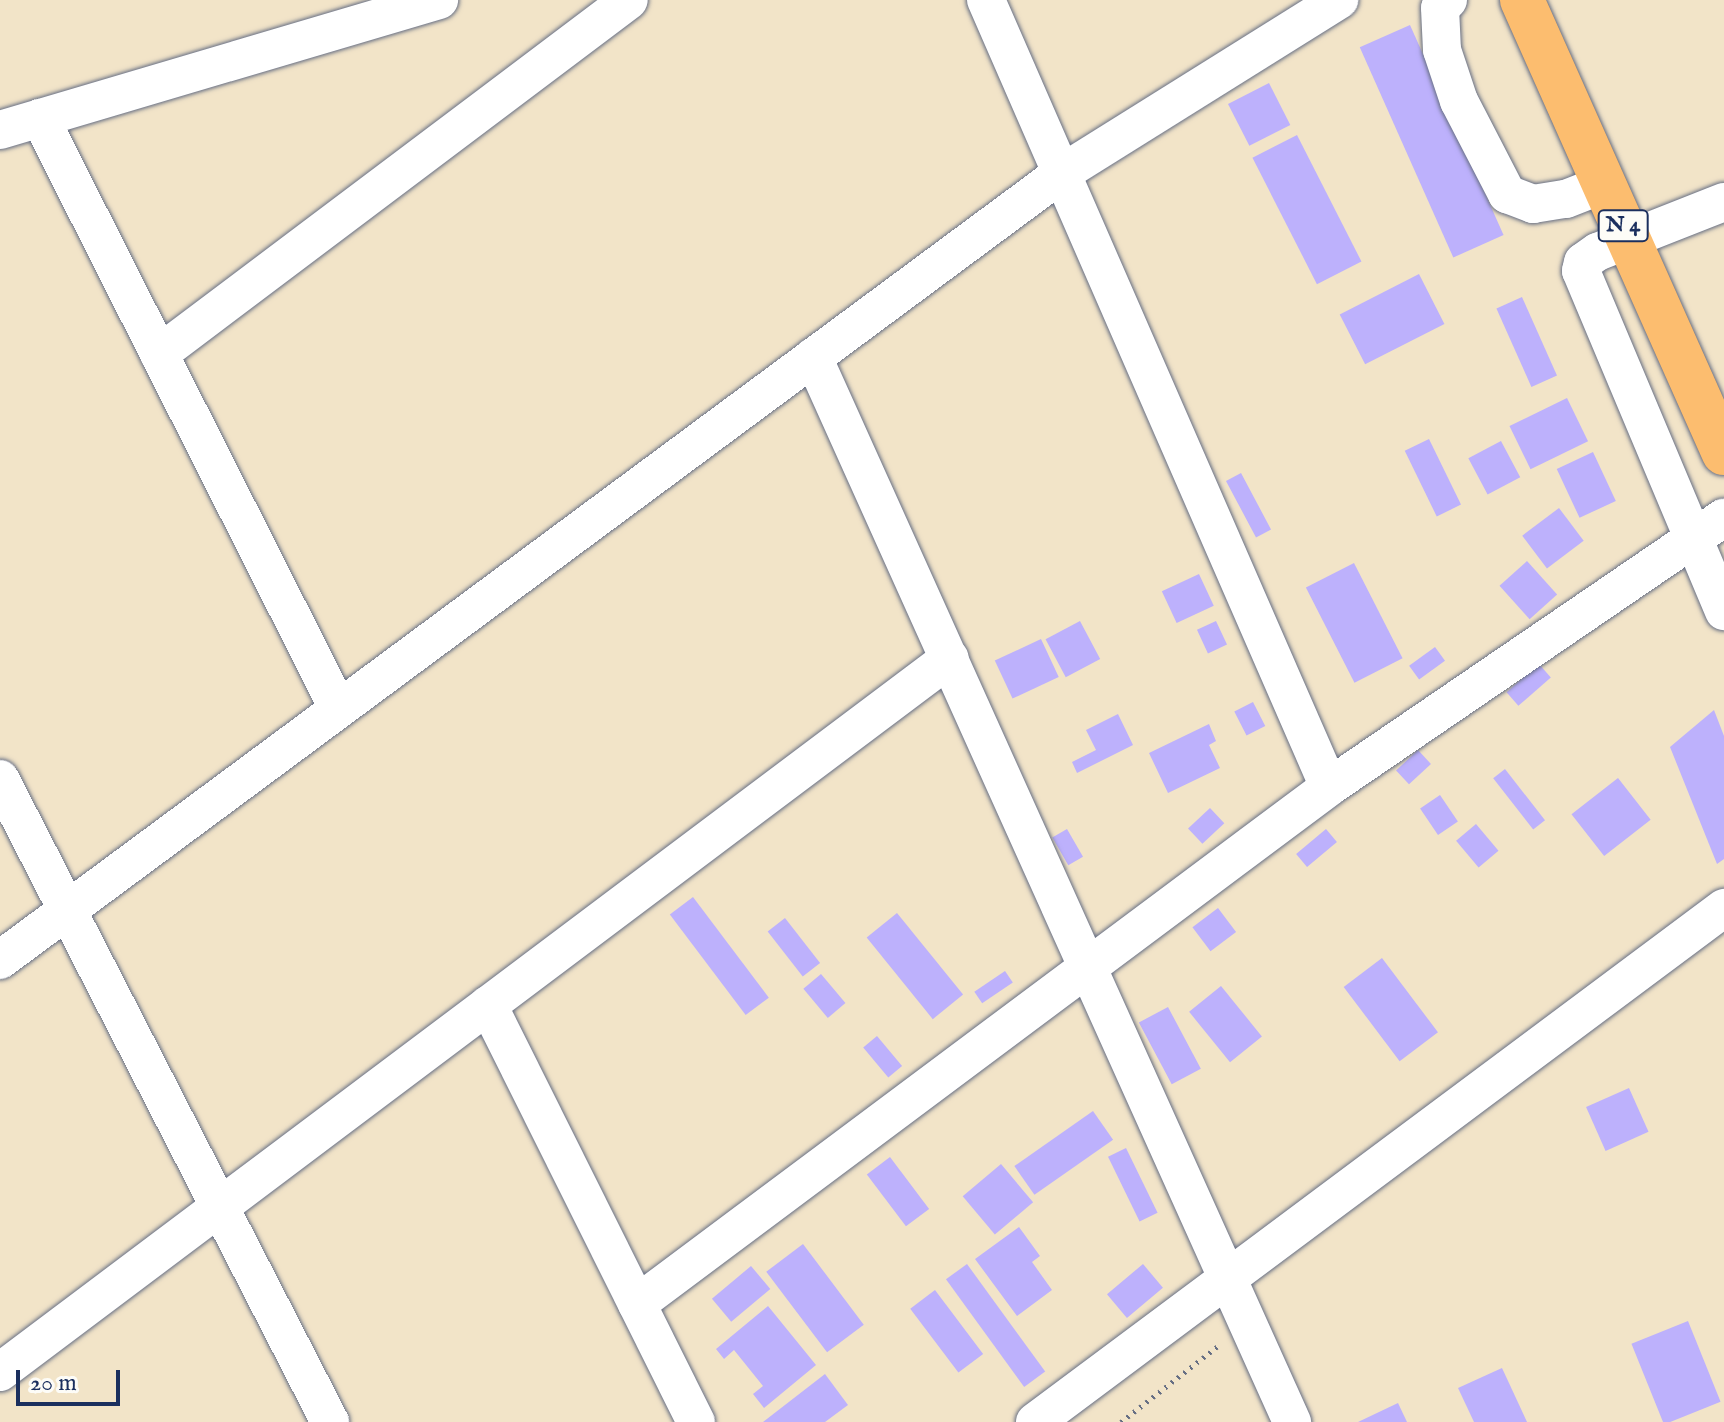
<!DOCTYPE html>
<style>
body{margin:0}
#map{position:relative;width:1724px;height:1422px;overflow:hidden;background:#f2e4c8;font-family:"IM FELL English",serif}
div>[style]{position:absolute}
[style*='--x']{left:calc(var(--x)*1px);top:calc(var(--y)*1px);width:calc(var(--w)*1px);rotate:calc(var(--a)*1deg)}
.building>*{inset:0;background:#bdb1fc;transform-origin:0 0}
.path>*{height:5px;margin-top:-2.5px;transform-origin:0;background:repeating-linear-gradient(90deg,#666e83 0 2px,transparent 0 8px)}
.roads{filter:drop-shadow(0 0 2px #666e83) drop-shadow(0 0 2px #666e83)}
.minor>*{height:38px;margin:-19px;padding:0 19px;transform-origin:19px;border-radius:19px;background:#fff}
.highway>*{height:44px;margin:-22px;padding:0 22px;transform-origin:22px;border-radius:22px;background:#fcbd6f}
span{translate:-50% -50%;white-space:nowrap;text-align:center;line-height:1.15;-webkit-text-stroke:8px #fdfcf7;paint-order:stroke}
.shield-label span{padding:2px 6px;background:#fdfcf7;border:2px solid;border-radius:6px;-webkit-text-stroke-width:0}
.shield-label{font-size:22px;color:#1b2f5e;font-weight:700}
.scale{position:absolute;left:16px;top:1370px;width:104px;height:36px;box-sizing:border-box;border:4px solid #1b2f5e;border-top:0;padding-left:10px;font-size:24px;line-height:28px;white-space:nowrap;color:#1b2f5e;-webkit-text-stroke:6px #fdfcf7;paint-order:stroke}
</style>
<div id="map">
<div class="building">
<div style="left:1410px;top:25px;width:230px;height:55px;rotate:66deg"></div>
<div style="left:1269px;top:83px;width:47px;height:46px;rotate:63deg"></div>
<div style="left:1297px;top:135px;width:142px;height:50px;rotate:63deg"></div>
<div style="left:1419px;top:274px;width:56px;height:89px;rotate:63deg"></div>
<div style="left:1522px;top:297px;width:86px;height:28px;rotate:66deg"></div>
<div style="left:1567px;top:398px;width:48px;height:64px;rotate:64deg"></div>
<div style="left:1429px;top:439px;width:73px;height:27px;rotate:64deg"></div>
<div style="left:1501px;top:441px;width:41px;height:37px;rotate:62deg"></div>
<div style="left:1593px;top:452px;width:54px;height:40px;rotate:65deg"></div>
<div style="left:1241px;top:473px;width:64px;height:17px;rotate:62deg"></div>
<div style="left:1559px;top:508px;width:41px;height:46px;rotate:53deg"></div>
<div style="left:1527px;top:561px;width:45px;height:37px;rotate:48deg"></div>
<div style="left:1354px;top:563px;width:107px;height:54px;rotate:63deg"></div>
<div style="left:1199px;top:574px;width:35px;height:41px;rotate:65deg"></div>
<div style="left:1080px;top:621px;width:43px;height:39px;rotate:62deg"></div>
<div style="left:1216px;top:621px;width:26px;height:21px;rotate:65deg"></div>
<div style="left:1041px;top:639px;width:42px;height:51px;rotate:65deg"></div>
<div style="left:1435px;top:647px;width:17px;height:32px;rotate:54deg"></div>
<div style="left:1539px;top:664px;width:18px;height:43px;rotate:49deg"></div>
<div style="left:1253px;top:702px;width:27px;height:21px;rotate:63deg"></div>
<div style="clip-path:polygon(1714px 710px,1724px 736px,1724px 859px,1717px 864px,1670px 747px)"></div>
<div style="clip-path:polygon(1118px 714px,1133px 745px,1077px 773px,1072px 762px,1096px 750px,1086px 730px)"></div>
<div style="clip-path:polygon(1209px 724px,1216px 741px,1209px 745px,1220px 768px,1168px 793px,1149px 753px)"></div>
<div style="left:1418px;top:750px;width:19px;height:30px;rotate:47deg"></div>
<div style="left:1505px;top:769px;width:65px;height:15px;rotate:52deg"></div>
<div style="left:1618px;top:778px;width:53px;height:59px;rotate:52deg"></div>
<div style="left:1440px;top:795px;width:32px;height:24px;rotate:56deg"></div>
<div style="left:1210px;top:808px;width:21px;height:30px;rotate:47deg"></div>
<div style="left:1476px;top:824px;width:35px;height:26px;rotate:50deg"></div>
<div style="left:1067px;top:829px;width:32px;height:17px;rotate:60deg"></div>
<div style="left:1326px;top:829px;width:17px;height:39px;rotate:50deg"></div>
<div style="left:693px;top:897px;width:126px;height:29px;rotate:53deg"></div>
<div style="left:1218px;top:908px;width:30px;height:32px;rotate:53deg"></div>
<div style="left:897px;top:913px;width:105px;height:39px;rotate:51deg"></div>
<div style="left:785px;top:918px;width:57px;height:22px;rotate:52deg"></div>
<div style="left:1382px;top:958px;width:93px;height:48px;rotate:53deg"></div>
<div style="left:1005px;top:971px;width:14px;height:37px;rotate:56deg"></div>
<div style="left:821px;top:974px;width:38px;height:23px;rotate:50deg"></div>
<div style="left:1221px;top:986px;width:65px;height:41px;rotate:51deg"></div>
<div style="left:1168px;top:1007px;width:70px;height:33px;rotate:62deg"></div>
<div style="left:877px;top:1036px;width:39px;height:18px;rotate:50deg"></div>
<div style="left:1629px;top:1088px;width:48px;height:47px;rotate:66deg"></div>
<div style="left:1093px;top:1111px;width:35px;height:96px;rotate:55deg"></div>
<div style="left:1126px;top:1148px;width:72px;height:20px;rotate:64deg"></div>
<div style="left:890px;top:1157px;width:65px;height:29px;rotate:53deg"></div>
<div style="left:1001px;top:1164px;width:50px;height:50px;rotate:50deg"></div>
<div style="clip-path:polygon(1019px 1227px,1040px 1256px,1032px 1262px,1052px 1290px,1017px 1316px,975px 1259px)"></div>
<div style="left:803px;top:1244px;width:101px;height:46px;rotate:53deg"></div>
<div style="left:967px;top:1264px;width:133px;height:26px;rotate:54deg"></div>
<div style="left:1143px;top:1264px;width:31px;height:47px;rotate:50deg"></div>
<div style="left:751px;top:1266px;width:30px;height:51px;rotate:50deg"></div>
<div style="left:935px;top:1290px;width:80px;height:31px;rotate:53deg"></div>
<div style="clip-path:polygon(768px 1306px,816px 1365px,764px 1408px,753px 1394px,763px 1386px,734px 1350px,724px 1359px,716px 1349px)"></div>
<div style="left:1688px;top:1321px;width:87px;height:61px;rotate:68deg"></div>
<div style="clip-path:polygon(1502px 1368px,1527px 1422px,1474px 1422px,1458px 1388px)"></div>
<div style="clip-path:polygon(825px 1374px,848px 1405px,825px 1422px,763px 1422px)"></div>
<div style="clip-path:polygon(1398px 1403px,1407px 1422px,1358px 1422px)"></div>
</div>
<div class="path">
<div style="--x:1121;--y:1422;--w:123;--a:-38.1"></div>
</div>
<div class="roads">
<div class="minor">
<div style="--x:986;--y:0;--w:858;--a:66.45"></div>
<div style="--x:1448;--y:0;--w:11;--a:135"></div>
<div style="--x:1440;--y:8;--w:42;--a:87.3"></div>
<div style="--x:1442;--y:50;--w:54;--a:71.6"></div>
<div style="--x:1459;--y:101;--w:105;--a:62.7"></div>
<div style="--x:1507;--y:194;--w:28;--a:21"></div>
<div style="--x:1533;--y:204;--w:33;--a:-9"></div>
<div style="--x:1566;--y:199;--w:41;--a:-21.5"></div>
<div style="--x:40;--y:118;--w:661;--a:63.2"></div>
<div style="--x:0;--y:130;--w:458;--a:-16.5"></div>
<div style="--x:1724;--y:202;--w:136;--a:158.5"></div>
<div style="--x:1597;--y:252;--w:17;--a:144"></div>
<div style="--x:1583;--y:262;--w:9;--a:103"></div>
<div style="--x:1581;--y:271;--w:369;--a:67.2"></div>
<div style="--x:159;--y:354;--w:588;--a:-36.99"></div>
<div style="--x:813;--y:357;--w:1168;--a:65.78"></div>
<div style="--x:0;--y:779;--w:723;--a:62.83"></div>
<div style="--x:0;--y:960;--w:1322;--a:-36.54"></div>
<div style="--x:1062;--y:173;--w:327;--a:-32"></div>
<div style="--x:488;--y:1005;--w:466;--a:63.5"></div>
<div style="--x:637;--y:1304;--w:864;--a:-36.76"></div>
<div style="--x:1329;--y:787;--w:478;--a:-34.3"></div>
<div style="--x:0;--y:1372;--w:1188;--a:-36.93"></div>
<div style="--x:1035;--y:1422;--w:860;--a:-36.72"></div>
</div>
<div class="highway">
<div style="--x:1522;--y:0;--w:496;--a:66"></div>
</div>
</div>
<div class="shield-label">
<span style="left:1623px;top:226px">N 4</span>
</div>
<div class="scale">20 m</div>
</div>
